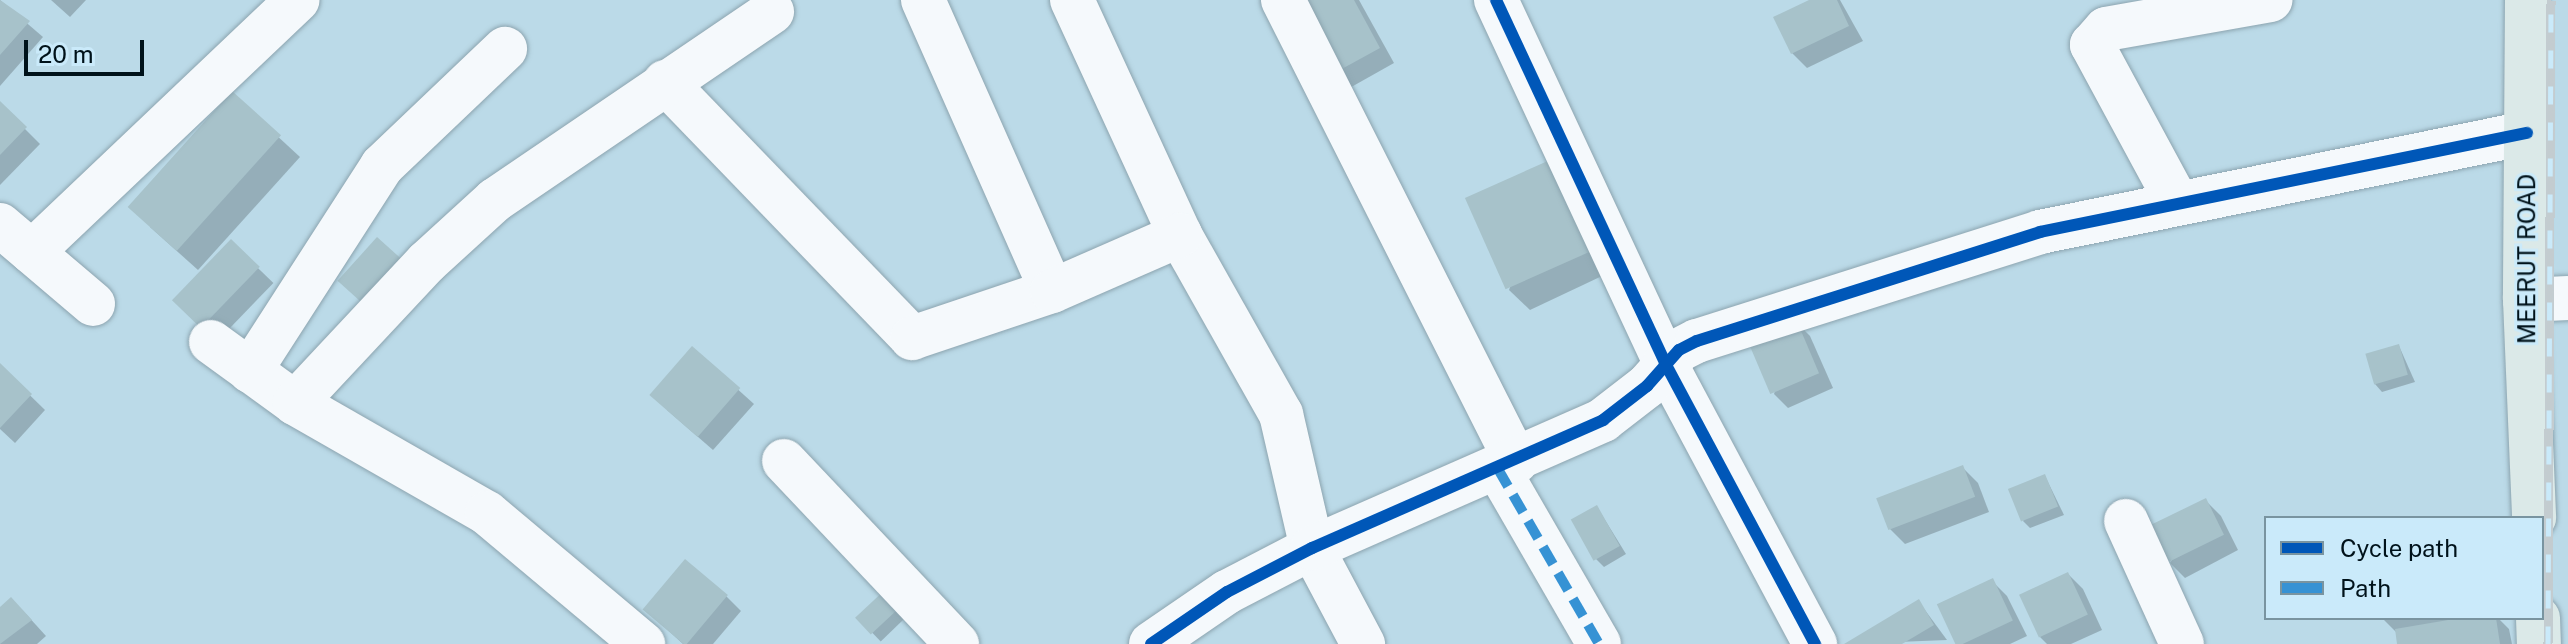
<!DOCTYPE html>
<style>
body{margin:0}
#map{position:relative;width:2568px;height:644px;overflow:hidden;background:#bbdae8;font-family:"Public Sans",sans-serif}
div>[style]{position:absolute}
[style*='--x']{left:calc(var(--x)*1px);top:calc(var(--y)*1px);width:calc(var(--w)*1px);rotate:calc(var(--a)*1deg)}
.shadow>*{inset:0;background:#0003;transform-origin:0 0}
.building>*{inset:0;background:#a7c2ca;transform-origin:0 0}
.roads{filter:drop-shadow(0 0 2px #8ca4af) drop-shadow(0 0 2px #8ca4af)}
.minor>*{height:44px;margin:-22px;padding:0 22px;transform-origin:22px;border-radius:22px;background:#f5f9fc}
.major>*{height:44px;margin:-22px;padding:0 22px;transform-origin:22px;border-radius:22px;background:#dbe9e8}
.rail>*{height:9px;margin-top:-4.5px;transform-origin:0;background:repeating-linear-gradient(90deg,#caeafa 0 18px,#c3ccd0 0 36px);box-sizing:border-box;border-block:2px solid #c3ccd0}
.quiet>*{height:10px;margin-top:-5px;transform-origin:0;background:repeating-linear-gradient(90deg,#3692d4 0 20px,transparent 0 30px)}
.cycleway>*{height:12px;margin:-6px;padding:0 6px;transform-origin:6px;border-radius:6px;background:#0057b8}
span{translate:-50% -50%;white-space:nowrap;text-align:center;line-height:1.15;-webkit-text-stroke:6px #caeafa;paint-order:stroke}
.street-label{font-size:24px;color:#00121a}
.legend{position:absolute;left:2264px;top:516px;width:280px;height:104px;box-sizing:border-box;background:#caeafa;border:2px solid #7994a0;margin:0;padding:10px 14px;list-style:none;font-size:24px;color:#00121a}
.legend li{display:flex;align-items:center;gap:16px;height:40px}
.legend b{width:40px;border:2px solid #7994a0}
.scale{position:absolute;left:24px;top:40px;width:120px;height:36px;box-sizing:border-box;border:4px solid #00121a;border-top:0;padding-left:10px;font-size:24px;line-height:28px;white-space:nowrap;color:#00121a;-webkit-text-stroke:6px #caeafa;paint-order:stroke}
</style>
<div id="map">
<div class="shadow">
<div style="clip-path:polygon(0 0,43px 37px,0 86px)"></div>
<div style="clip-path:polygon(51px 0,86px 0,70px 17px)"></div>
<div style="clip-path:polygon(1291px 0,1359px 0,1394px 63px,1346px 90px)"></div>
<div style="clip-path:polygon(1813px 0,1840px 0,1863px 41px,1807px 68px,1792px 53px)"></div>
<div style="clip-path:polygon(232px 94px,300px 157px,198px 270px,150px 227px)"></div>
<div style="clip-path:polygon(0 104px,40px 144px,0 185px)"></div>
<div style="clip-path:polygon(1558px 158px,1619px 268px,1530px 310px,1509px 290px)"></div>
<div style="left:231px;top:242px;width:59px;height:81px;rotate:44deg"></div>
<div style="clip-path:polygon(1795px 321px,1810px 336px,1833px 388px,1788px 408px,1774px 394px)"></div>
<div style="clip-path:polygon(2399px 346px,2415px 382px,2382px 392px,2375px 384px)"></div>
<div style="clip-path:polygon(693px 349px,754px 404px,713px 450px,667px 410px)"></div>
<div style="clip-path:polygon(0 366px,45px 410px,15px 443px,0 429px)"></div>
<div style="clip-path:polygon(1963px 468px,1978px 483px,1989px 512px,1905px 544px,1890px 529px)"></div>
<div style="clip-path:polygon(2045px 476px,2064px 515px,2030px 528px,2023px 521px)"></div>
<div style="clip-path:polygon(2206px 501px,2221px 516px,2238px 550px,2185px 578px,2170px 563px)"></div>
<div style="clip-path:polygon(1597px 507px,1626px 554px,1604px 567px,1596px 559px)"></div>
<div style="clip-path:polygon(2068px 574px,2083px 589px,2102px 630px,2071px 644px,2047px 644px,2040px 637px)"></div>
<div style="clip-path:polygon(1992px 581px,2007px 596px,2027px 636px,2010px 644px,1957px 644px,1939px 606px)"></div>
<div style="left:888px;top:590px;width:32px;height:41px;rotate:46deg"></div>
<div style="clip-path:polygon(726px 596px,741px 611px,713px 644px,683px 644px,646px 610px)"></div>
<div style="clip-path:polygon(1919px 602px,1947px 640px,1848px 644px)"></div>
<div style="clip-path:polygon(0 609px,26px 614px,46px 636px,37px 644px,0 644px)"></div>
<div style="clip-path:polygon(2382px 618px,2498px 618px,2509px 629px,2512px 644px,2399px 644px,2398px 634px)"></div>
</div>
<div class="building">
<div style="clip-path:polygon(0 0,30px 21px,0 55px)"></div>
<div style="clip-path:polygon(1288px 0,1354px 0,1380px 48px,1329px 76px)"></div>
<div style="clip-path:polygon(1809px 0,1837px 0,1849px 26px,1791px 54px,1773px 17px)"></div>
<div style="left:232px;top:91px;width:66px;height:156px;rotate:42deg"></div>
<div style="clip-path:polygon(0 101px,27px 127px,0 155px)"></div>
<div style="left:1559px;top:156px;width:100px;height:103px;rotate:66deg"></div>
<div style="left:377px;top:237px;width:50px;height:59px;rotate:42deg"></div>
<div style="left:231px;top:239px;width:40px;height:85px;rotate:44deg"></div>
<div style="left:1796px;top:319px;width:59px;height:53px;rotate:67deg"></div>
<div style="left:2399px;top:344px;width:32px;height:35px;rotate:74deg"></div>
<div style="left:692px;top:346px;width:64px;height:65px;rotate:41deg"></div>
<div style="clip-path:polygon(0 363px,32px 394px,0 428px)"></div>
<div style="left:1963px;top:465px;width:34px;height:93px;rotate:69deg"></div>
<div style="left:2045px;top:474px;width:35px;height:40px;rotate:68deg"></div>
<div style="left:2206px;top:498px;width:41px;height:64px;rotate:64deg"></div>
<div style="left:1597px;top:505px;width:47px;height:30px;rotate:61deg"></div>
<div style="left:685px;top:559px;width:56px;height:66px;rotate:40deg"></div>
<div style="left:2068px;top:572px;width:47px;height:54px;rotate:65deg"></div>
<div style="left:1993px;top:578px;width:47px;height:62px;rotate:65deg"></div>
<div style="left:888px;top:587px;width:23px;height:45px;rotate:47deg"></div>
<div style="clip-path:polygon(11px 597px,32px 620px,0 644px,0 607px)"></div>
<div style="clip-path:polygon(1919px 599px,1934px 625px,1902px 644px,1844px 644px)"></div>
<div style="clip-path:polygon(2460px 618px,2496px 618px,2500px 644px,2397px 644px,2395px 629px)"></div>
</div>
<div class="roads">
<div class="minor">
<div style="--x:923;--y:0;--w:318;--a:66.1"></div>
<div style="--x:1072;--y:0;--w:259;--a:65.3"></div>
<div style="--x:1180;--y:235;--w:206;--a:60.6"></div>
<div style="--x:1281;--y:414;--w:138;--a:77"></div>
<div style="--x:1312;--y:548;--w:109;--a:62"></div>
<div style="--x:1283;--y:0;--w:517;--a:63.19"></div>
<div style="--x:1496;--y:0;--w:400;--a:65"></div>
<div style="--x:1665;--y:363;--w:319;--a:61.9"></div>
<div style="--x:665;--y:82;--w:356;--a:46"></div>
<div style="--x:912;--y:338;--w:148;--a:-18.6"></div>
<div style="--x:1052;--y:291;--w:140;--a:-23.6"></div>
<div style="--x:2177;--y:202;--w:179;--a:-118.4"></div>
<div style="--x:2092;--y:45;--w:21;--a:-49"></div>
<div style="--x:2106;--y:29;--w:167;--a:-10"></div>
<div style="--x:0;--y:225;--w:122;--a:40.3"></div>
<div style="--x:32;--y:252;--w:366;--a:-43.5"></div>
<div style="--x:2525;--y:300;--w:43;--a:-2.7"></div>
<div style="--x:211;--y:342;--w:104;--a:36"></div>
<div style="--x:295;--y:403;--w:221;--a:29.8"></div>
<div style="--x:487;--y:513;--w:204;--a:40"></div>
<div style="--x:250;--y:371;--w:244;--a:-57.2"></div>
<div style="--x:382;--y:166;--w:170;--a:-43.6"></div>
<div style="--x:295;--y:403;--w:193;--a:-46.9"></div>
<div style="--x:427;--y:262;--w:92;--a:-42.4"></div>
<div style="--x:495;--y:200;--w:335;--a:-34.2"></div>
<div style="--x:784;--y:461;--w:252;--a:46.6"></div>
<div style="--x:1498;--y:469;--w:202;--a:60"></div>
<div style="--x:2126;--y:521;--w:135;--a:65.5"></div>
<div style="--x:1151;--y:644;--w:92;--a:-34.4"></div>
<div style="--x:1227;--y:592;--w:96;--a:-27.4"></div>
<div style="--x:1312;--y:548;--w:318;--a:-23.7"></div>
<div style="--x:1603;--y:420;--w:56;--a:-37.7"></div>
<div style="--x:1647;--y:386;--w:48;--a:-48.4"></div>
<div style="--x:1679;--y:350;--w:20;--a:-27"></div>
<div style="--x:1697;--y:341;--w:360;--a:-17.6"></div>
<div style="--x:2040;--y:232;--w:497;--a:-11.5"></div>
</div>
<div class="major">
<div style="--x:2527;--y:0;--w:300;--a:90.4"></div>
<div style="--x:2525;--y:300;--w:218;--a:87.6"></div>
<div style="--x:2538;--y:618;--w:26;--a:88"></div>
</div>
</div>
<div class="rail">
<div style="--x:2548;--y:644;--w:644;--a:-89.73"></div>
</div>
<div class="quiet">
<div style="--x:1498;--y:469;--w:202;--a:60"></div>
</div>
<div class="cycleway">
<div style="--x:1496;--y:0;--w:400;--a:65"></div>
<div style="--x:1665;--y:363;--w:319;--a:61.9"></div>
<div style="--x:1151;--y:644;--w:92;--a:-34.4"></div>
<div style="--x:1227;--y:592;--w:96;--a:-27.4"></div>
<div style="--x:1312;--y:548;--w:318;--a:-23.7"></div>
<div style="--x:1603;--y:420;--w:56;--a:-37.7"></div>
<div style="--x:1647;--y:386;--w:48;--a:-48.4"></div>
<div style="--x:1679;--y:350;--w:20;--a:-27"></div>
<div style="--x:1697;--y:341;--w:360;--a:-17.6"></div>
<div style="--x:2040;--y:232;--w:497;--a:-11.5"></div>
</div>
<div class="street-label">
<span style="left:2527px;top:259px;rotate:-90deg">MEERUT ROAD</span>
</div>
<ul class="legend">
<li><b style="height:10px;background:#0057b8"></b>Cycle path</li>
<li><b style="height:10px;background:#3692d4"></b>Path</li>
</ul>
<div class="scale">20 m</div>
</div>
